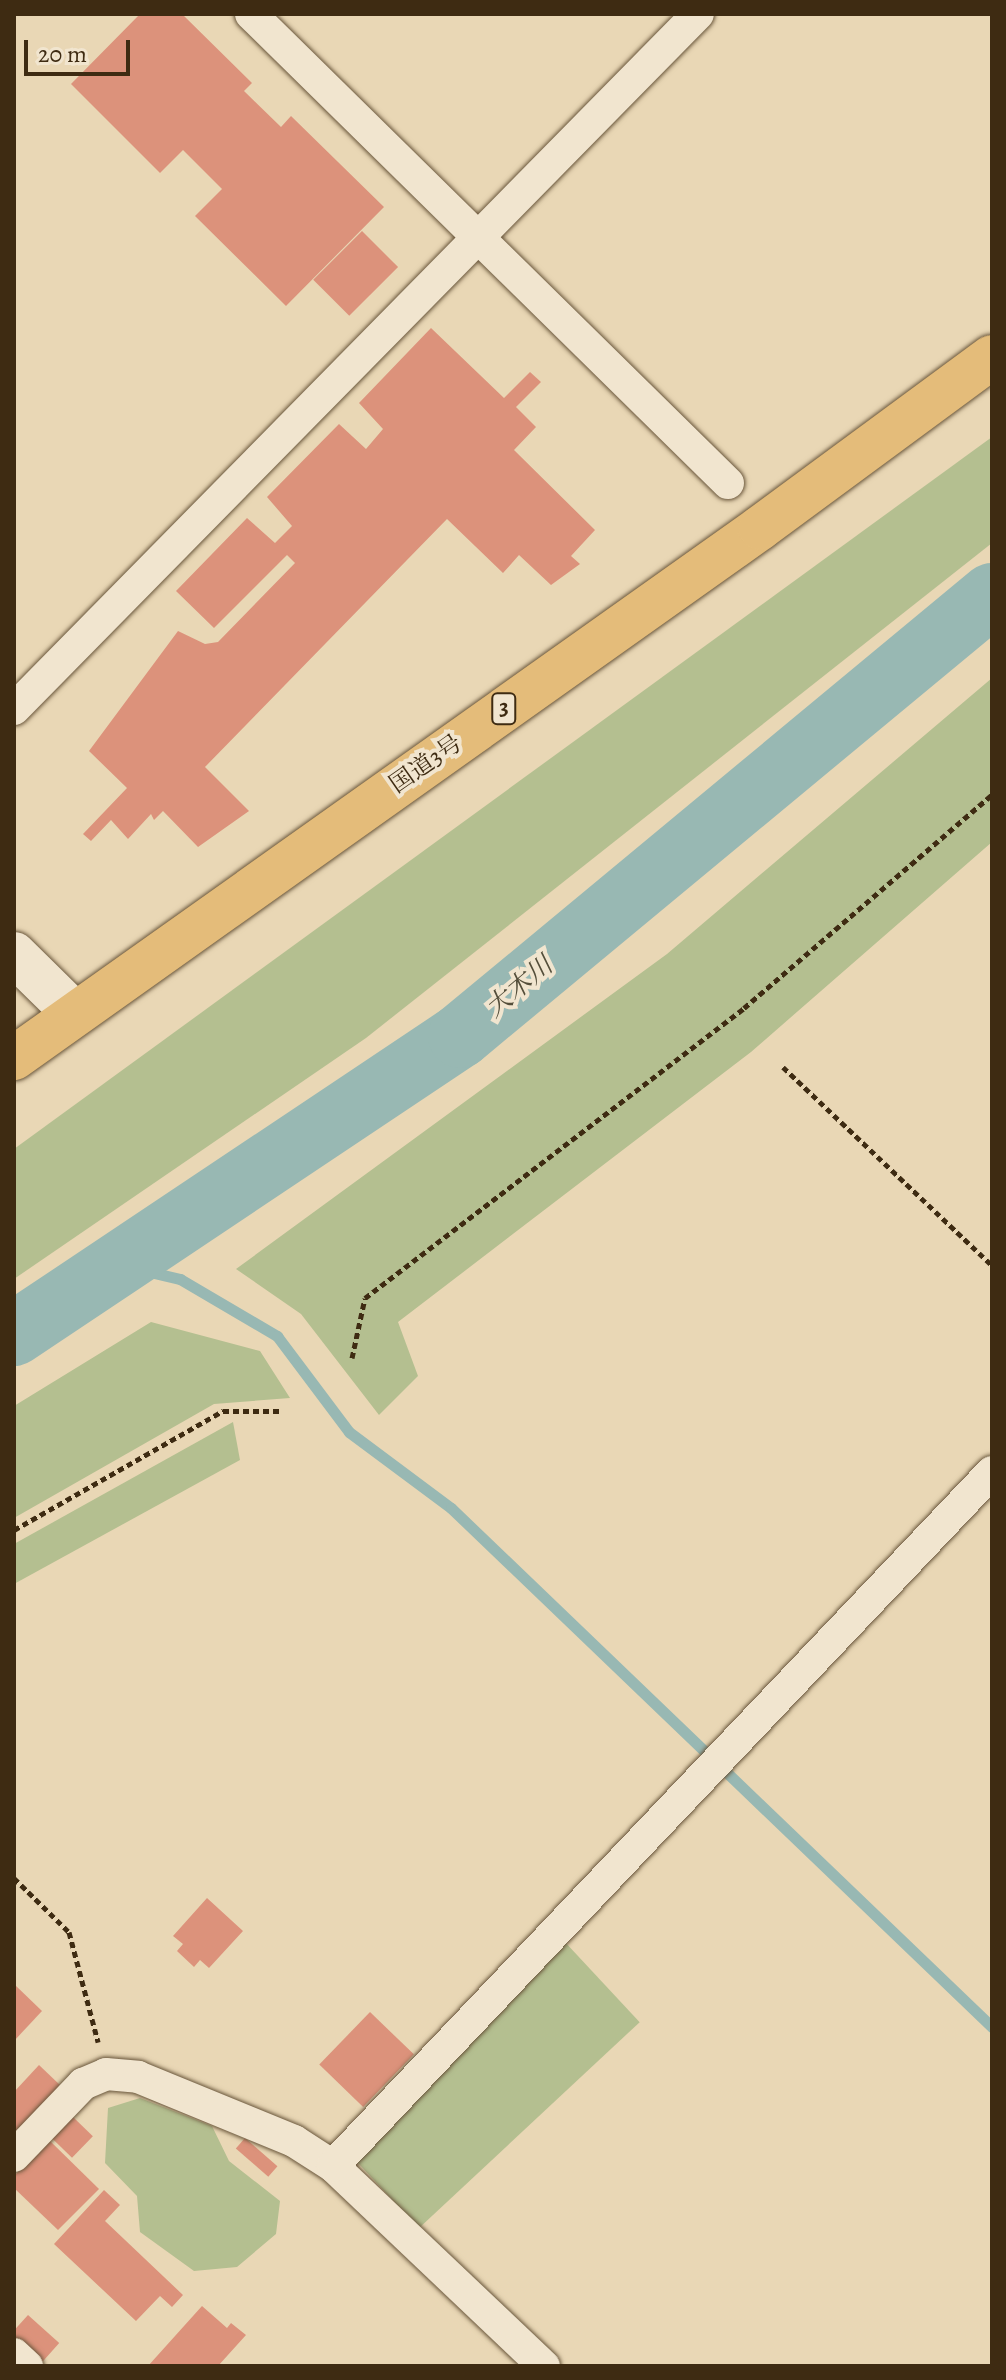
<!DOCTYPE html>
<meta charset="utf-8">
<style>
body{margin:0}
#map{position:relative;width:1006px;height:2380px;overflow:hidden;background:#e9d7b5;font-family:Alegreya,"Noto Serif JP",serif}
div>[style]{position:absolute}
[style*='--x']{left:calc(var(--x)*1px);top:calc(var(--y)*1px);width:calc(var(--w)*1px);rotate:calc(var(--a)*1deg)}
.green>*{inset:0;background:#b4bf90;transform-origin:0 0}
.stream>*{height:11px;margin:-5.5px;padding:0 5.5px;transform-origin:5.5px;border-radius:5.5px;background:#98b8b3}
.river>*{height:64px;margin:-32px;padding:0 32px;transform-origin:32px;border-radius:32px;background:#98b8b3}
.building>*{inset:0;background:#dc927b;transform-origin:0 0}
.path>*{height:5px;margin-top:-2.5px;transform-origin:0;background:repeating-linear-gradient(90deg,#3e2b12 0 6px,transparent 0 10px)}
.roads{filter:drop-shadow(0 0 2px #69563b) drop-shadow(0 0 2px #69563b)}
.minor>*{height:32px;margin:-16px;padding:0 16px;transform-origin:16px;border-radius:16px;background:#f1e5cf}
.secondary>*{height:44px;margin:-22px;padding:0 22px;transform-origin:22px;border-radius:22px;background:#f1e5cf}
.trunk>*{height:44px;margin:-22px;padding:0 22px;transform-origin:22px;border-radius:22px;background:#e4bc7a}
span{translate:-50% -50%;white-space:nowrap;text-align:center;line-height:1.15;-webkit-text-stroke:8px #f1e5cf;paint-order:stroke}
.shield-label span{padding:2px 6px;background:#f1e5cf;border:2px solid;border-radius:6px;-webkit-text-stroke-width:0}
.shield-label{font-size:22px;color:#3e2b12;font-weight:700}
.street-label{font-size:24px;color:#3e2b12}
.water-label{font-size:26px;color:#544e3a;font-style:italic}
.frame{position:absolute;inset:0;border:16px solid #3e2b12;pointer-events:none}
.scale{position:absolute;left:24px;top:40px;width:106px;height:36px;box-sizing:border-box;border:4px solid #3e2b12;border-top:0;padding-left:10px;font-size:24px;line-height:28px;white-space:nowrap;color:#3e2b12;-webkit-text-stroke:6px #f1e5cf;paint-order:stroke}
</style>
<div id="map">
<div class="green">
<div style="clip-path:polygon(992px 437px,992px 543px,366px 1038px,14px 1279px,14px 1149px)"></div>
<div style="clip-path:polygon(992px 678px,992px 842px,751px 1052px,398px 1322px,418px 1376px,379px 1415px,301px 1314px,236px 1269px,667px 954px)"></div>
<div style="clip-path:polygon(151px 1322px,260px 1351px,290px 1398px,214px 1404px,14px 1518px,14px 1406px)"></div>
<div style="clip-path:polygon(233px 1422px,240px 1460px,14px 1584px,14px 1544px)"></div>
<div style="left:564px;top:1941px;width:111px;height:302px;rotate:47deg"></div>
<div style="clip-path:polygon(140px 2098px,212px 2126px,229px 2161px,280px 2201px,276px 2234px,237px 2267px,194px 2271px,140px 2232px,137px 2196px,105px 2163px,108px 2108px)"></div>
</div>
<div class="stream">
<div style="--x:120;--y:1265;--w:62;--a:13.1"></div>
<div style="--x:180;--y:1279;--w:113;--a:30.4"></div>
<div style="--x:277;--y:1336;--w:120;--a:53.1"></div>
<div style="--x:349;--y:1432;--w:127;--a:36.7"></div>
<div style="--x:451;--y:1508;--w:750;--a:43.81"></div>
</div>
<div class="river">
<div style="--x:14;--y:1334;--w:536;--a:-33.75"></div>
<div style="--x:460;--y:1036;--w:691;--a:-39.66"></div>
</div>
<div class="building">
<div style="clip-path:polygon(140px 14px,182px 14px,252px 83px,244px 91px,281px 127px,291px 116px,384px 207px,286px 306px,195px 216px,222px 189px,183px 150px,160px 173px,71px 84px)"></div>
<div style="left:362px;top:231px;width:51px;height:69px;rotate:45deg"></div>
<div style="clip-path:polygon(431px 328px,504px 398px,530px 372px,541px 382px,516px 407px,536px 427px,514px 450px,595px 530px,571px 556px,580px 564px,551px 585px,519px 555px,503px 573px,447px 519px,205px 767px,249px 811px,198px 847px,163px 811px,154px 820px,151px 814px,128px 839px,111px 820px,91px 841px,83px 834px,127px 788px,89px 751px,178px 631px,205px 644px,218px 642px,295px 563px,287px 555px,214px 628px,176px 591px,247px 518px,275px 543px,292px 526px,267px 497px,339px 424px,366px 449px,383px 429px,359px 403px)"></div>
<div style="clip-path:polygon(207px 1898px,243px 1931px,209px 1968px,200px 1960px,194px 1967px,177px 1951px,183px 1944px,173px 1936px)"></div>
<div style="clip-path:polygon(14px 1984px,42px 2011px,14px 2041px)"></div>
<div style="left:370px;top:2012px;width:61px;height:73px;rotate:44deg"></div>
<div style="clip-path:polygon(39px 2065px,61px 2086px,14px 2137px,14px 2092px)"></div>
<div style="left:72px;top:2116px;width:29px;height:30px;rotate:44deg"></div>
<div style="left:245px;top:2138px;width:43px;height:14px;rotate:41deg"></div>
<div style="clip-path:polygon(49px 2140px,99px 2189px,58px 2230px,14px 2188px,14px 2176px)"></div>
<div style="clip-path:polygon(104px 2190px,120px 2205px,105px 2221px,183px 2295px,172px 2307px,160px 2296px,136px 2321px,54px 2244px)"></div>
<div style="clip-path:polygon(202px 2306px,227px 2328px,231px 2323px,246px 2335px,218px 2366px,148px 2366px)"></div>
<div style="left:28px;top:2315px;width:42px;height:26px;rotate:42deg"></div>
</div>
<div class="path">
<div style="--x:783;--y:1067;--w:288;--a:43.5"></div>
<div style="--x:352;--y:1358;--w:61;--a:-77.8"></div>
<div style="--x:365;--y:1298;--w:477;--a:-37.4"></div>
<div style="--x:744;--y:1008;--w:327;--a:-40.7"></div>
<div style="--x:14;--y:1530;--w:241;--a:-29.7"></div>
<div style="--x:223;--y:1411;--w:60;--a:0"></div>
<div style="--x:14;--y:1878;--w:77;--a:44.5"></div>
<div style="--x:69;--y:1932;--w:114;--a:75.2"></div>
</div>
<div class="roads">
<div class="minor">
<div style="--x:251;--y:14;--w:669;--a:44.52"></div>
<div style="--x:14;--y:709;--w:975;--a:-45.46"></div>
<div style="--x:14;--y:2156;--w:100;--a:-46.2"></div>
<div style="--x:83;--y:2084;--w:25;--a:-23"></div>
<div style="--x:106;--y:2074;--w:32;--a:5"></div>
<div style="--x:138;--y:2077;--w:169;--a:22.3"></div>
<div style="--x:294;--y:2141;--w:46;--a:32.7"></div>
<div style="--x:333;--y:2166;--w:291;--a:43.5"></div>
<div style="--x:333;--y:2166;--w:957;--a:-46.48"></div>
<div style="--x:14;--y:2354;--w:18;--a:43"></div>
</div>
<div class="secondary">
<div style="--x:14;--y:954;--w:84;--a:44.5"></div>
</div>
<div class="trunk">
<div style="--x:14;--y:1058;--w:915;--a:-35.39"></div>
<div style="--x:760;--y:528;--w:288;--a:-36.4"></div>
</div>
</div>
<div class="shield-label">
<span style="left:504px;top:709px">3</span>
</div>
<div class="street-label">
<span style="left:426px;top:764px;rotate:-35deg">国道3号</span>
</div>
<div class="water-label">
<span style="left:519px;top:987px;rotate:-40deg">大木川</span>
</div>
<div class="frame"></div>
<div class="scale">20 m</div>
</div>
